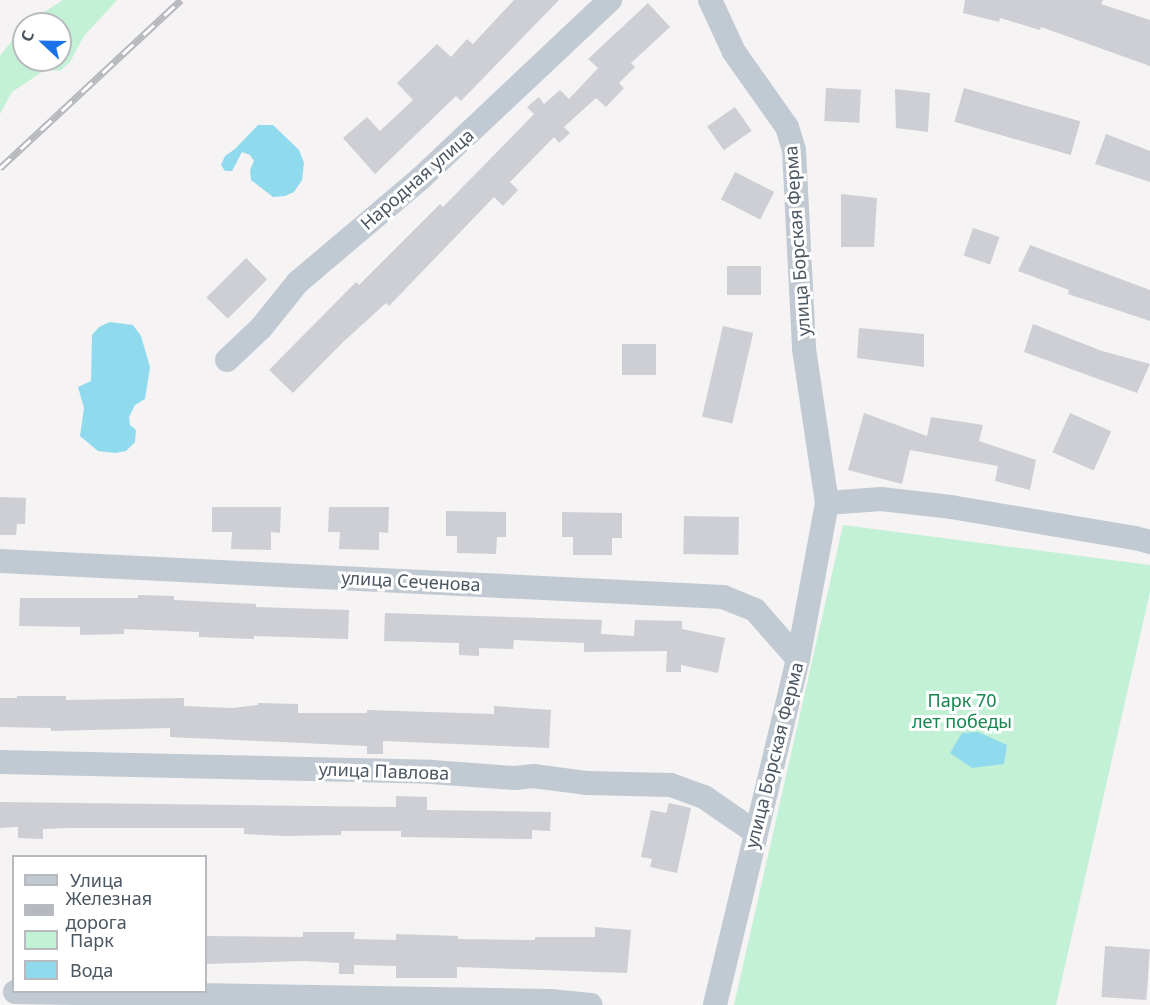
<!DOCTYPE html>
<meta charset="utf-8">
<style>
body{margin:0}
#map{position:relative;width:1150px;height:1005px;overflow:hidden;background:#f5f3f3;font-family:"Noto Sans",sans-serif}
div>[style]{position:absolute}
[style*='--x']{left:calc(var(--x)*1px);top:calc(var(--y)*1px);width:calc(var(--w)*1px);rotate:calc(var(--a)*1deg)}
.green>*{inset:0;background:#c3f1d5}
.water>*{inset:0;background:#90daee}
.building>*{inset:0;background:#cdcfd5;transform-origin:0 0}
.minor>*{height:24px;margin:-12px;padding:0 12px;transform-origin:12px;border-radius:12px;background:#c1cad2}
.rail>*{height:7px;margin-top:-3.5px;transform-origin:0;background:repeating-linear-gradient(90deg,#fff 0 14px,#b5b8bd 0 28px);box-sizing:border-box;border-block:2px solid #b5b8bd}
span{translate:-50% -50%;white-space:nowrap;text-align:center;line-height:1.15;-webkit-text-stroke:6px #fff;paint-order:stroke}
.street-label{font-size:18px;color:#4a5661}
.park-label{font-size:18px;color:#17864f}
.legend{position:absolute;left:12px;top:855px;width:195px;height:138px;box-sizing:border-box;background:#fff;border:2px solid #b7bbc0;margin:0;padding:8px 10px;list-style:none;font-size:18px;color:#4a5661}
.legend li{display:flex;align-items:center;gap:12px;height:30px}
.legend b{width:30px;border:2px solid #b7bbc0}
.north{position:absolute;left:12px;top:12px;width:60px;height:60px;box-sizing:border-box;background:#fff;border:2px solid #b7bbc0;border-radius:50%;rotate:292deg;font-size:16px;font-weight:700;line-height:24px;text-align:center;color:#4a5661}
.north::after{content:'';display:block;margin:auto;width:21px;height:27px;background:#1a73e8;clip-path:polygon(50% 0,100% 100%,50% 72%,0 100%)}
</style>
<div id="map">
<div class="green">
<div style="clip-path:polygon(63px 0,117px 0,84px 36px,70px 62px,60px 71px,45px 70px,12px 92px,0 114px,0 56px,24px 25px,24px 60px,60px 60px,60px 24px,25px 24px)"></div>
<div style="clip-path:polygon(843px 525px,1150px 565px,1150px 592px,1056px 1005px,734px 1005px)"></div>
</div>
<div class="water">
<div style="clip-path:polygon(258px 125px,273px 125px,299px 150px,304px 163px,302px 180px,294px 192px,285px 196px,273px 197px,251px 180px,250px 170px,254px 161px,250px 155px,242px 152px,232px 171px,225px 171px,221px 165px,225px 156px,235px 149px)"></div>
<div style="clip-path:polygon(110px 322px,133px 325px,141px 336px,150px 367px,145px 399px,135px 405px,129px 417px,130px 425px,136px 430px,135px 442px,126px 451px,115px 453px,98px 451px,80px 436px,84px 408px,78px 387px,91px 381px,92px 335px,99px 327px)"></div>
<div style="clip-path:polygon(978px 732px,1007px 745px,1004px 764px,972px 768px,950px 753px,962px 733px)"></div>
</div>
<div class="building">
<div style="clip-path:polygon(514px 0,559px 0,461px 101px,456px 96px,375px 174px,343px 138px,367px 117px,380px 131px,413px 100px,397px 83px,437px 44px,451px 57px,467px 39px,473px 44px)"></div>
<div style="clip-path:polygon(965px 0,1103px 0,1101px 4px,1150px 20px,1150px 66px,1041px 27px,1040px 30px,1000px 18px,999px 22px,963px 13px)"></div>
<div style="clip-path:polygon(648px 3px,670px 27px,631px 63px,635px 67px,619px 83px,624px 88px,606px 107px,596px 98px,564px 127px,570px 133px,559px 143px,554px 137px,510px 182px,518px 190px,503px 206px,494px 197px,389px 306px,386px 303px,342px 343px,293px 393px,269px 370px,356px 282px,359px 285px,440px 204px,443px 207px,499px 150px,534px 114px,527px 107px,539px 97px,544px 104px,560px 90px,569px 99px,598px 68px,588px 59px)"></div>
<div style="left:826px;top:88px;width:35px;height:33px;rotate:3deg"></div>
<div style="left:964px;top:88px;width:121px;height:35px;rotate:16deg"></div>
<div style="clip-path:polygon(895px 89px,930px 93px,928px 132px,896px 128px)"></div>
<div style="left:735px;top:107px;width:29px;height:34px;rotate:55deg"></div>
<div style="clip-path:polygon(1106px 134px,1150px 151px,1150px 182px,1095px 164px)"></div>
<div style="left:735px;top:172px;width:44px;height:31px;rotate:27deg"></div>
<div style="clip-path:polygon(841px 194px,877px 198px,874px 247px,841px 247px)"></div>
<div style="left:973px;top:228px;width:28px;height:29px;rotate:19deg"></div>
<div style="clip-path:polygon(1030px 245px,1150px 290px,1150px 321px,1068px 294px,1069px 290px,1018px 271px)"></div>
<div style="left:246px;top:258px;width:30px;height:56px;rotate:45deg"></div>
<div style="left:761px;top:266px;width:29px;height:34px;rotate:90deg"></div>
<div style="clip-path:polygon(1033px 324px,1102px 351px,1150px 364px,1137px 393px,1024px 352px)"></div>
<div style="left:723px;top:326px;width:31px;height:93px;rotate:13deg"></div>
<div style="clip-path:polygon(859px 328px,924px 334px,924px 367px,857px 358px)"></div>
<div style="left:622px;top:344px;width:34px;height:31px"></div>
<div style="clip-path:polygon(864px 413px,927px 436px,931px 417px,983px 425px,979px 441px,1036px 460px,1030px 490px,995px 481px,998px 466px,910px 450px,902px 484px,848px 470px)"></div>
<div style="left:1070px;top:413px;width:45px;height:43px;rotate:24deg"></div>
<div style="clip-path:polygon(0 497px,26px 498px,25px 524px,17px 524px,16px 535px,0 535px)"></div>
<div style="clip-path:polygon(212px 507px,281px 507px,280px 533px,271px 532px,271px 550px,231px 549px,232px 532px,212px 532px)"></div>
<div style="clip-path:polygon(329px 507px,389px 507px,388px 533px,379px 532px,379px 550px,339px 549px,340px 532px,328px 532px)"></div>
<div style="clip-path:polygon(446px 511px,506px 512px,506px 537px,497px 537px,496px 554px,457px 553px,457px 536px,446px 536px)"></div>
<div style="clip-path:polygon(562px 512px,622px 513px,622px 538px,612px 538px,612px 555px,573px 555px,573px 537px,562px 537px)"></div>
<div style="left:684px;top:516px;width:55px;height:38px;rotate:1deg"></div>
<div style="clip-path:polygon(138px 595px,174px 596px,174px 600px,256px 604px,256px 607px,349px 610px,348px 639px,254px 636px,254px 639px,199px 637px,199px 632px,124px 629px,124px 634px,80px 635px,80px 627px,19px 626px,20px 598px,138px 598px)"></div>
<div style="clip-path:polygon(385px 613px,602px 620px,601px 634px,634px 636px,635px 620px,682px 621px,682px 629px,725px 638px,718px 673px,681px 665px,681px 672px,666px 672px,667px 651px,584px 652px,584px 643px,514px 640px,513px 649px,479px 648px,479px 656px,459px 655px,459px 643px,384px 641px)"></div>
<div style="clip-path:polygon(17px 696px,66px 696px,66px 700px,184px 698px,184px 706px,232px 708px,258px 705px,258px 703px,298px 704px,298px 713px,367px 713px,367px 710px,494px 714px,494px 706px,551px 710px,549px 748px,383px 741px,383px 754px,367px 754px,367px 746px,170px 737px,170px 728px,51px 731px,51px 728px,0 727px,0 698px,17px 698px)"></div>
<div style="clip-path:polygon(396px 796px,427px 797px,427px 810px,551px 812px,550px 831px,532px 830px,532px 839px,401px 837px,401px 831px,341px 831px,341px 835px,286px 836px,244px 834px,244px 828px,69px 828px,43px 829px,43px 839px,18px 838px,18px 827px,0 828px,0 802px,396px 807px)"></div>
<div style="clip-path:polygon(669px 803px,691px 808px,677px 873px,650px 867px,652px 859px,641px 857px,651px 810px,666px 813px)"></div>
<div style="clip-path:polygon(595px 927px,631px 930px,627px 973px,457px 967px,457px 978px,396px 978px,396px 966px,354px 965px,354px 974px,339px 974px,339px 963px,303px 961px,206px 964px,206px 936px,303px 937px,303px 932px,355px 932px,354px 939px,396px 940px,396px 934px,458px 936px,458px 939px,535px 940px,535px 937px,595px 937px)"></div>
<div style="left:1105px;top:946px;width:45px;height:51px;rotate:4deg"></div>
</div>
<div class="minor">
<div style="--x:710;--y:0;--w:57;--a:65.2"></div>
<div style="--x:734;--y:52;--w:92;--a:54.8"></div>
<div style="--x:787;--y:127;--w:24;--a:73"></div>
<div style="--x:794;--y:150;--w:199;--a:87.1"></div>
<div style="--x:804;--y:349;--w:156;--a:81.5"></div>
<div style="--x:827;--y:503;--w:159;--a:100.5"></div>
<div style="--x:798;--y:659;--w:356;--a:103.5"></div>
<div style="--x:227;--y:360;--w:47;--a:-43.3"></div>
<div style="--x:261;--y:328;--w:59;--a:-51.2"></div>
<div style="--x:298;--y:282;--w:161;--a:-40.2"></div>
<div style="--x:421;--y:178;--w:260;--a:-43.3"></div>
<div style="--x:827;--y:503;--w:54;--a:-4.2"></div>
<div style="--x:881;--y:499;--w:70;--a:6.5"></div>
<div style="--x:951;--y:507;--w:187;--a:9.6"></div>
<div style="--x:1135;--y:538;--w:16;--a:15"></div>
<div style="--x:0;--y:561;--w:724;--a:2.85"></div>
<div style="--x:723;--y:597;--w:35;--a:22"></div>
<div style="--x:755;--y:610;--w:65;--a:48.7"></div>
<div style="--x:0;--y:762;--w:431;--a:1.3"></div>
<div style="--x:431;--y:772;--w:84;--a:4.1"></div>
<div style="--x:515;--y:778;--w:18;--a:-6"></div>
<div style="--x:533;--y:776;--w:53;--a:7.5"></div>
<div style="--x:586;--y:783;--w:85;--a:1.3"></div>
<div style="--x:671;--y:785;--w:35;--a:20"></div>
<div style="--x:704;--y:797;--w:62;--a:34.5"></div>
<div style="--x:15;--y:992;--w:535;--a:0.96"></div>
<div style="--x:550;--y:1001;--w:41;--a:5.6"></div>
</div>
<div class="rail">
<div style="--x:0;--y:168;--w:247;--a:-42.9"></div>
</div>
<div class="street-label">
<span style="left:417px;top:179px;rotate:-41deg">Народная улица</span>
<span style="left:797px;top:241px;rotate:-94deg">улица Борская Ферма</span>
<span style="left:411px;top:581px;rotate:3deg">улица Сеченова</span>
<span style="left:774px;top:755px;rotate:-76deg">улица Борская Ферма</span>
<span style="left:384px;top:771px;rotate:2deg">улица Павлова</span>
</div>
<div class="park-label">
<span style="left:962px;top:711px">Парк 70<br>лет победы</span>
</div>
<ul class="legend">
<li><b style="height:8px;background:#c1cad2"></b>Улица</li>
<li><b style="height:8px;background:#b5b8bd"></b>Железная дорога</li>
<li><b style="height:16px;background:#c3f1d5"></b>Парк</li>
<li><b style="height:16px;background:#90daee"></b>Вода</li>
</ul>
<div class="north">С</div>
</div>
